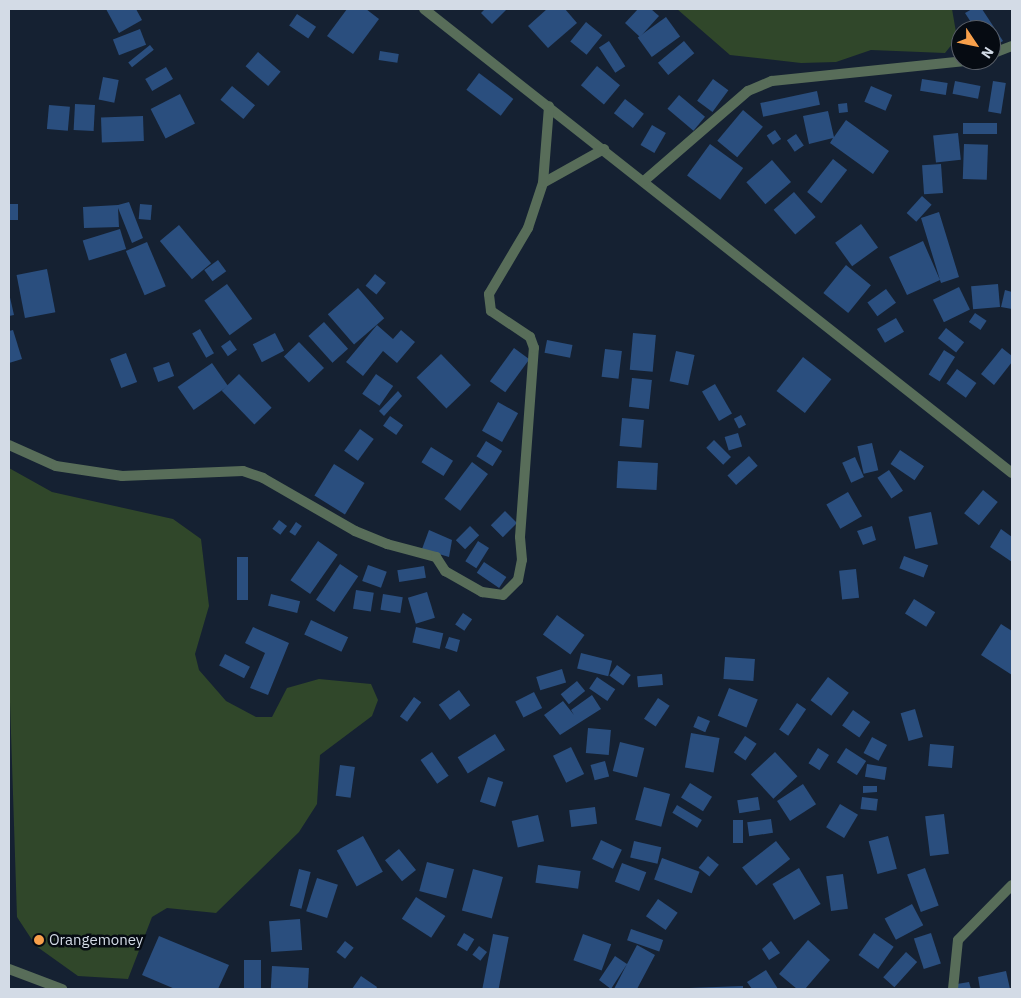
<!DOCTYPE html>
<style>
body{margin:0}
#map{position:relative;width:1021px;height:998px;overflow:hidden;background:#152132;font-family:"IBM Plex Sans",sans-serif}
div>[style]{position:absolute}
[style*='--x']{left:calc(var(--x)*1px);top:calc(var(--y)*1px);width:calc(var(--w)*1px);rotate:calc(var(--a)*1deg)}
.green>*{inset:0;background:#30472a}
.building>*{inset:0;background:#2a4e7e;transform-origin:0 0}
.street>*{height:10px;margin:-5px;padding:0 5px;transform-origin:5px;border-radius:5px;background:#586d59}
.dots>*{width:14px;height:14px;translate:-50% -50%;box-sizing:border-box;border:2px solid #060b12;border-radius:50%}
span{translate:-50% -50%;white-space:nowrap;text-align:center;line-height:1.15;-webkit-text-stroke:5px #060b12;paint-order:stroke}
.poi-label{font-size:15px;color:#d3dbe6}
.left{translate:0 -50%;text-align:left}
.frame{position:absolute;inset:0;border:10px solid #d3dbe6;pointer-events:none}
.north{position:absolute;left:951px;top:20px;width:50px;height:50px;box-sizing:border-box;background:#060b12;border:1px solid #585e67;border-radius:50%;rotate:124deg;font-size:14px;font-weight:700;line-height:20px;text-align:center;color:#d3dbe6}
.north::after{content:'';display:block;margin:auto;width:18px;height:22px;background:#f8a04b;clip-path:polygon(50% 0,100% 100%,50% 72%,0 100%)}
</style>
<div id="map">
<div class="green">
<div style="clip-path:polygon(677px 9px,952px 9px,957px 38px,945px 53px,871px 50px,836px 62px,801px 63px,730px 55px)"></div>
<div style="clip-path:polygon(9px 468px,52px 492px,173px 519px,201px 539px,209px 606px,195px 654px,199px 670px,226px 701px,256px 717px,272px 717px,287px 688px,319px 679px,371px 684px,378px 700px,372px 716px,320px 755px,317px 804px,299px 832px,216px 913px,167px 908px,152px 917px,128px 979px,78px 976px,36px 946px,17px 917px,9px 671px)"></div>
</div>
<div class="building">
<div style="clip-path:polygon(106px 9px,136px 9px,142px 20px,119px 33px)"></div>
<div style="clip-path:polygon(347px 9px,366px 9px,379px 19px,353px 54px,327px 36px)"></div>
<div style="clip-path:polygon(485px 9px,507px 9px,492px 24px,481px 13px)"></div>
<div style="clip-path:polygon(547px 9px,565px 9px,577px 23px,548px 48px,528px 26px)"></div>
<div style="clip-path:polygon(638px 9px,651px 9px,659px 16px,640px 37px,625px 23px)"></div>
<div style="clip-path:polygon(972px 9px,982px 9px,1003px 41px,991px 48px,991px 30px,976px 30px,965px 13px)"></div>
<div style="left:297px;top:14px;width:23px;height:14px;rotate:34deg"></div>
<div style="left:666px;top:17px;width:24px;height:35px;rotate:54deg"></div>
<div style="left:586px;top:22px;width:21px;height:25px;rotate:39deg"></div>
<div style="left:140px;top:29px;width:17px;height:29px;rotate:69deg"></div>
<div style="left:609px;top:41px;width:30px;height:12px;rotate:57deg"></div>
<div style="left:684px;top:41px;width:16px;height:34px;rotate:50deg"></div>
<div style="left:150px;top:45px;width:6px;height:28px;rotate:51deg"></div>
<div style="left:380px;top:51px;width:19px;height:9px;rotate:9deg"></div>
<div style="left:258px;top:52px;width:30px;height:19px;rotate:41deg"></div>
<div style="left:597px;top:66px;width:30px;height:25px;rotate:40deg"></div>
<div style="left:166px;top:67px;width:14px;height:24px;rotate:60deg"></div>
<div style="left:479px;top:73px;width:43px;height:21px;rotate:37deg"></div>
<div style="left:103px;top:77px;width:16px;height:23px;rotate:11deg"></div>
<div style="left:713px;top:79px;width:19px;height:27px;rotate:36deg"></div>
<div style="left:922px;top:79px;width:26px;height:12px;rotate:9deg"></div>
<div style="left:955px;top:81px;width:26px;height:13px;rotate:11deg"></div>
<div style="left:993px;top:81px;width:13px;height:31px;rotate:9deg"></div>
<div style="left:232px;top:86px;width:30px;height:18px;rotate:40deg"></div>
<div style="left:871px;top:86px;width:23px;height:17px;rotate:23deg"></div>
<div style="left:817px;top:91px;width:14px;height:58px;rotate:78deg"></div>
<div style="left:180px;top:94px;width:33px;height:33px;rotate:63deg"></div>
<div style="left:679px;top:95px;width:34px;height:18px;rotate:40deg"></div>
<div style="left:625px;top:99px;width:24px;height:18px;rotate:38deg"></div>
<div style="left:847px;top:103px;width:9px;height:9px;rotate:84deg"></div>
<div style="left:75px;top:104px;width:20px;height:26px;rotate:3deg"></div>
<div style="left:49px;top:105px;width:21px;height:24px;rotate:5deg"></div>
<div style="left:743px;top:110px;width:26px;height:40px;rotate:40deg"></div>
<div style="clip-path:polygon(828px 111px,834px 137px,846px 120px,889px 151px,873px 174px,830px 143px,833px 138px,809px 144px,803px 116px)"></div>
<div style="left:143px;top:116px;width:25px;height:42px;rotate:88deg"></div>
<div style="left:963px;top:123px;width:34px;height:11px"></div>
<div style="left:652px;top:125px;width:16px;height:23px;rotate:30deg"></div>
<div style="left:775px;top:130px;width:11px;height:10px;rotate:56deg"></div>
<div style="left:958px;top:133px;width:27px;height:25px;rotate:84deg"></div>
<div style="left:796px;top:134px;width:14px;height:11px;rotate:56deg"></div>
<div style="left:710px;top:144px;width:41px;height:39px;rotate:36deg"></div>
<div style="left:964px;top:144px;width:24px;height:35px;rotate:2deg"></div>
<div style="left:833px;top:159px;width:18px;height:42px;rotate:38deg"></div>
<div style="left:772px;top:160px;width:29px;height:34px;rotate:49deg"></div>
<div style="left:941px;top:164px;width:29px;height:19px;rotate:86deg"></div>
<div style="left:794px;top:192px;width:33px;height:27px;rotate:49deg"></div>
<div style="left:922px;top:196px;width:13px;height:23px;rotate:42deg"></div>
<div style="clip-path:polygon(129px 202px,143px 238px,132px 243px,118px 208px,119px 227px,84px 228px,83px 207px,118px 205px)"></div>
<div style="left:9px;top:204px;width:9px;height:16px"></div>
<div style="left:140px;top:204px;width:12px;height:15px;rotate:5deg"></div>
<div style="clip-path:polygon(939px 212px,959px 277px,941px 283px,940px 280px,907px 295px,889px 257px,923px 241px,940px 280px,921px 218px)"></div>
<div style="left:861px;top:224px;width:29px;height:32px;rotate:54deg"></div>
<div style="left:179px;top:225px;width:50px;height:25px;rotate:50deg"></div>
<div style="left:120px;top:229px;width:21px;height:39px;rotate:73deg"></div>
<div style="left:147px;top:242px;width:48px;height:23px;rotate:67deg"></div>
<div style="left:218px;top:260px;width:14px;height:17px;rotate:54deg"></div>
<div style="left:846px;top:265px;width:32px;height:36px;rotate:39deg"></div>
<div style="left:47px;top:269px;width:44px;height:31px;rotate:79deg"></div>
<div style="left:375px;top:274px;width:14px;height:15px;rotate:39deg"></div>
<div style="left:227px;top:284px;width:43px;height:28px;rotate:54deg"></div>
<div style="left:998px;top:284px;width:23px;height:27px;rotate:85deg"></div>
<div style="left:959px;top:287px;width:25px;height:29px;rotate:64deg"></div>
<div style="left:358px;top:288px;width:40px;height:40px;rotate:49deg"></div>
<div style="left:886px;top:289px;width:17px;height:23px;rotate:54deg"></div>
<div style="clip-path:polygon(1005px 290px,1012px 292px,1012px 309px,1001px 307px)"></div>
<div style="clip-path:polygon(9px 293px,14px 315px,9px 316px)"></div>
<div style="left:975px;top:313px;width:14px;height:11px;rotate:34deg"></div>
<div style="left:896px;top:318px;width:16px;height:22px;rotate:60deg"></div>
<div style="left:324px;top:322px;width:36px;height:21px;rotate:48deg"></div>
<div style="clip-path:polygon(377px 325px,393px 339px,401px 330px,415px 342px,397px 363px,383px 351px,363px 376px,346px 362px)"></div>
<div style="left:946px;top:328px;width:23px;height:13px;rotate:38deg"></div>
<div style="left:200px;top:329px;width:28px;height:9px;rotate:60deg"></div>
<div style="clip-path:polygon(13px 330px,22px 359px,9px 363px,9px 331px)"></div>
<div style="left:275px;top:333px;width:20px;height:25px;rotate:63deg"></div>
<div style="left:633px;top:333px;width:23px;height:37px;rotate:5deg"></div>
<div style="left:230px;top:340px;width:12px;height:11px;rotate:55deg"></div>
<div style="left:547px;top:340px;width:26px;height:13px;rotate:11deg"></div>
<div style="left:299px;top:342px;width:36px;height:21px;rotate:46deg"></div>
<div style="left:514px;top:348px;width:19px;height:41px;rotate:36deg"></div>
<div style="clip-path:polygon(1002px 348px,1012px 356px,1012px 362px,994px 385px,981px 374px)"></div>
<div style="left:605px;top:349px;width:17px;height:28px;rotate:7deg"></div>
<div style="left:944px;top:350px;width:13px;height:29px;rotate:32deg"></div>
<div style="left:676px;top:351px;width:19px;height:31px;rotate:12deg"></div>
<div style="left:126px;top:353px;width:31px;height:17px;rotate:69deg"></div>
<div style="left:441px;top:354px;width:43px;height:34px;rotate:46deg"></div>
<div style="left:803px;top:357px;width:36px;height:43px;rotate:38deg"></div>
<div style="left:169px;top:362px;width:15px;height:17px;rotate:70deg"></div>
<div style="left:212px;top:363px;width:28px;height:42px;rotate:55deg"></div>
<div style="left:957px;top:369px;width:24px;height:18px;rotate:36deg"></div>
<div style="left:239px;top:374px;width:47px;height:24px;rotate:46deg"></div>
<div style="left:376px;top:374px;width:21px;height:24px;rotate:35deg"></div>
<div style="left:632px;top:378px;width:20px;height:29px;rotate:6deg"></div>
<div style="left:715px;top:384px;width:34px;height:15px;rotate:60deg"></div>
<div style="clip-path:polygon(398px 391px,402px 396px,384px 416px,379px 411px)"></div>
<div style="left:498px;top:402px;width:23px;height:33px;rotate:29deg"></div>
<div style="left:741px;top:415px;width:11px;height:8px;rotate:63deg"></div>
<div style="left:390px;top:416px;width:16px;height:12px;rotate:35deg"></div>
<div style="left:622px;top:418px;width:22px;height:28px;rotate:5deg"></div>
<div style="left:360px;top:429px;width:17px;height:27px;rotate:36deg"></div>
<div style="left:738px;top:433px;width:14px;height:14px;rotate:73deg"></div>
<div style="left:714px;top:440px;width:24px;height:11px;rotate:45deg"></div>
<div style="left:486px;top:441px;width:19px;height:18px;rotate:32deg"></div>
<div style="left:872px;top:443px;width:28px;height:15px;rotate:77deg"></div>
<div style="left:431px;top:447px;width:26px;height:18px;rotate:32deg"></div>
<div style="left:900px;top:450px;width:29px;height:17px;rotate:34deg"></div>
<div style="left:749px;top:456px;width:13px;height:29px;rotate:48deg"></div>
<div style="left:855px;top:457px;width:22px;height:14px;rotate:66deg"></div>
<div style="left:618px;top:461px;width:40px;height:27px;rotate:3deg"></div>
<div style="left:472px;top:462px;width:20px;height:46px;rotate:37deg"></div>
<div style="left:334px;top:464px;width:36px;height:37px;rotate:32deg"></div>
<div style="left:889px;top:470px;width:25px;height:14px;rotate:56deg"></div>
<div style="left:983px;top:490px;width:19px;height:30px;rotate:39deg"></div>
<div style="left:848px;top:492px;width:28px;height:25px;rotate:60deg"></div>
<div style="left:505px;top:511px;width:17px;height:20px;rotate:45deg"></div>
<div style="left:931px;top:512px;width:33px;height:23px;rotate:78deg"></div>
<div style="left:279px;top:520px;width:10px;height:11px;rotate:37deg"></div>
<div style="left:296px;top:522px;width:7px;height:12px;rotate:34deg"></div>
<div style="left:470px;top:526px;width:13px;height:20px;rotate:45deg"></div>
<div style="clip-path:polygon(872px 526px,876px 540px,863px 545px,857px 531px)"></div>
<div style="clip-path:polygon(1001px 529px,1012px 537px,1012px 562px,990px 547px)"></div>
<div style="clip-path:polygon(429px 530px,452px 540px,449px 557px,422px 549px)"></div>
<div style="left:318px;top:541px;width:24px;height:48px;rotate:35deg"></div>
<div style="left:478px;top:541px;width:13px;height:24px;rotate:32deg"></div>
<div style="left:904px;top:556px;width:26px;height:13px;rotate:21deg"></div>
<div style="left:237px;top:557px;width:11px;height:43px"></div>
<div style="left:484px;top:562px;width:27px;height:13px;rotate:34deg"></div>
<div style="left:340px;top:564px;width:22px;height:43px;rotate:34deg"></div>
<div style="left:368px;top:565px;width:20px;height:17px;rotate:20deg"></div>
<div style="left:424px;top:566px;width:12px;height:27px;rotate:81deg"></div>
<div style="left:856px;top:569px;width:29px;height:17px;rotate:84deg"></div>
<div style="left:356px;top:590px;width:18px;height:19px;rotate:9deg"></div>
<div style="left:427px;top:592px;width:27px;height:20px;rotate:73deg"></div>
<div style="left:271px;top:594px;width:30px;height:12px;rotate:14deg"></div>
<div style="left:383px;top:594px;width:20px;height:16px;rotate:9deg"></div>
<div style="left:914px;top:599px;width:25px;height:17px;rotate:32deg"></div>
<div style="left:463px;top:613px;width:11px;height:14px;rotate:34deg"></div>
<div style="left:557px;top:615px;width:34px;height:24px;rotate:36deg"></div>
<div style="left:311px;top:620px;width:41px;height:16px;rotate:25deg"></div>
<div style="clip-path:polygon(1001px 624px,1012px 631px,1012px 675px,981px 655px)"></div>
<div style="clip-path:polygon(253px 627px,289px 643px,268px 695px,250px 688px,265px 653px,245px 643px)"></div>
<div style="left:416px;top:627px;width:28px;height:16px;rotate:13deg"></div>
<div style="clip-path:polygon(449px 637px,460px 640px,457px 652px,445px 648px)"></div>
<div style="left:581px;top:653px;width:32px;height:16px;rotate:14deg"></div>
<div style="left:225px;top:654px;width:28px;height:13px;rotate:27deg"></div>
<div style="left:725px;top:657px;width:30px;height:22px;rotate:4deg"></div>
<div style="left:617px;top:665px;width:17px;height:13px;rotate:36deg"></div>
<div style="left:562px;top:669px;width:14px;height:27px;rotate:73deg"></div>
<div style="left:662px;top:674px;width:11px;height:25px;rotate:85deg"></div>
<div style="left:597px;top:677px;width:22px;height:14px;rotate:34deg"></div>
<div style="left:828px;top:677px;width:26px;height:29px;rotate:37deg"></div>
<div style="left:577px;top:681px;width:13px;height:21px;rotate:51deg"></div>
<div style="left:729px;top:688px;width:31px;height:30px;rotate:22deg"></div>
<div style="left:459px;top:690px;width:19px;height:25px;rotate:54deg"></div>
<div style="left:534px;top:692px;width:18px;height:21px;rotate:63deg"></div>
<div style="clip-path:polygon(592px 695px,601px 709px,560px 735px,544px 715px,563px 701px,574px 715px,571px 710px)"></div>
<div style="left:414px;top:697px;width:9px;height:24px;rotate:36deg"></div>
<div style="left:658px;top:698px;width:14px;height:25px;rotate:34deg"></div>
<div style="left:797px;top:703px;width:11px;height:32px;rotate:34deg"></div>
<div style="left:915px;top:709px;width:29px;height:15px;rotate:74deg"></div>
<div style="left:853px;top:710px;width:21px;height:19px;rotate:35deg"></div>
<div style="left:698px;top:716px;width:13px;height:12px;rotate:23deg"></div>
<div style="left:588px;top:728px;width:23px;height:25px;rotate:5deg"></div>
<div style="left:691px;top:733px;width:29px;height:35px;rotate:10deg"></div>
<div style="left:495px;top:734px;width:19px;height:44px;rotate:58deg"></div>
<div style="left:745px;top:736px;width:14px;height:20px;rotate:34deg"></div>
<div style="left:872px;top:737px;width:17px;height:18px;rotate:28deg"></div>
<div style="left:620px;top:742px;width:25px;height:30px;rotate:14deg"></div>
<div style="left:930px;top:744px;width:24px;height:22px;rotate:5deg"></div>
<div style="left:571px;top:747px;width:30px;height:20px;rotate:64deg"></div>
<div style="left:818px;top:748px;width:13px;height:18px;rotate:32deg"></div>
<div style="left:846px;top:748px;width:24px;height:17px;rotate:33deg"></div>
<div style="left:432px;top:752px;width:29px;height:14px;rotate:55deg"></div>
<div style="left:775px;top:752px;width:33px;height:33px;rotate:47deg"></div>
<div style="left:605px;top:761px;width:16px;height:15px;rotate:75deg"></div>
<div style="left:867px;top:764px;width:20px;height:13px;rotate:9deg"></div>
<div style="left:340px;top:765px;width:15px;height:31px;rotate:8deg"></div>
<div style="left:488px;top:777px;width:16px;height:26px;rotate:18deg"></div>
<div style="left:690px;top:783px;width:26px;height:17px;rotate:32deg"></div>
<div style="left:803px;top:784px;width:24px;height:31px;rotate:57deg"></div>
<div style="clip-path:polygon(863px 786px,877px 786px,877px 792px,863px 793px)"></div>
<div style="left:644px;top:787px;width:27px;height:34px;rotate:15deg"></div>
<div style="left:758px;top:797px;width:13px;height:21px;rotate:81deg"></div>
<div style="left:862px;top:797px;width:16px;height:12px;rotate:7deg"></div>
<div style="left:840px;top:804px;width:21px;height:27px;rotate:31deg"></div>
<div style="left:677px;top:805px;width:29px;height:9px;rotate:31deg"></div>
<div style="left:595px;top:807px;width:17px;height:26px;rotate:83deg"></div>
<div style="left:944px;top:814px;width:40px;height:19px;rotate:83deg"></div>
<div style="left:538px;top:815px;width:27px;height:27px;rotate:77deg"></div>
<div style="left:771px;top:819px;width:14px;height:24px;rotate:82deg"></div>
<div style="left:733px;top:820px;width:10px;height:23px"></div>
<div style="left:363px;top:836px;width:41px;height:30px;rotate:61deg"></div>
<div style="left:888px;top:836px;width:34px;height:20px;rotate:75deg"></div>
<div style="left:601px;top:840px;width:23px;height:21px;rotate:25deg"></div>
<div style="left:634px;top:841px;width:28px;height:17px;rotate:13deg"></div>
<div style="left:776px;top:841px;width:23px;height:43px;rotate:52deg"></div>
<div style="left:399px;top:849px;width:27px;height:18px;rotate:51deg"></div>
<div style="left:708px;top:856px;width:14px;height:15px;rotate:39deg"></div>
<div style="left:662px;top:858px;width:40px;height:23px;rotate:20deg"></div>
<div style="left:427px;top:862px;width:28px;height:30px;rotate:15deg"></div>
<div style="left:622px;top:863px;width:26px;height:20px;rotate:21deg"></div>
<div style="left:538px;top:865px;width:43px;height:18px;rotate:8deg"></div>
<div style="left:799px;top:868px;width:42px;height:31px;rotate:59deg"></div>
<div style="left:925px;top:868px;width:40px;height:19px;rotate:70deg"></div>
<div style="left:299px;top:869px;width:12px;height:38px;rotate:14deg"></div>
<div style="left:473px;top:869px;width:31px;height:43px;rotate:15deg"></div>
<div style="left:843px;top:874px;width:35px;height:17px;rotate:82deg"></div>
<div style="left:317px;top:878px;width:22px;height:35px;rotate:18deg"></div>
<div style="left:416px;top:897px;width:35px;height:26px;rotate:33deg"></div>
<div style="left:658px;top:899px;width:24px;height:21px;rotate:35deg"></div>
<div style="left:912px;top:904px;width:24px;height:31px;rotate:62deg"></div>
<div style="left:300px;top:919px;width:31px;height:31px;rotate:86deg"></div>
<div style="left:631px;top:929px;width:34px;height:12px;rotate:19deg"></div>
<div style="left:464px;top:933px;width:12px;height:14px;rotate:31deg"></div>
<div style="left:874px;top:933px;width:24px;height:27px;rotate:35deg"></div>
<div style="left:931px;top:933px;width:32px;height:18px;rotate:72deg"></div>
<div style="left:493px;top:934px;width:16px;height:55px;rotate:11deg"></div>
<div style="left:583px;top:934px;width:30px;height:28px;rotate:20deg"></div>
<div style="clip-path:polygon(159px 936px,229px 965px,218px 989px,175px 989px,142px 975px)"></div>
<div style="clip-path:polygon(808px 940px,830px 960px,805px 989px,797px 989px,779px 974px)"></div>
<div style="left:345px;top:941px;width:11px;height:14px;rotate:38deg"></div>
<div style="clip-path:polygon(771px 941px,780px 953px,769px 960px,762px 949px)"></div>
<div style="clip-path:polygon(637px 945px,655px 955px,637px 989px,614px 989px,627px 964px,611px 989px,599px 980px,615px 956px,627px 964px)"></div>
<div style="left:479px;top:946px;width:10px;height:11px;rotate:37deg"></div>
<div style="left:906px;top:952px;width:15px;height:34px;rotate:42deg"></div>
<div style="left:244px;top:960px;width:17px;height:29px"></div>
<div style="left:272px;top:966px;width:37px;height:23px;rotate:3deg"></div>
<div style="clip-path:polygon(766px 970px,778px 989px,752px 989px,747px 982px)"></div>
<div style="clip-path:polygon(1006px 971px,1010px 989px,980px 989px,978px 977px)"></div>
<div style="clip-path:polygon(361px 976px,377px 987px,376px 989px,352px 989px)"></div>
<div style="clip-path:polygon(969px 982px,971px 989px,958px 989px,957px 984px)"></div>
<div style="clip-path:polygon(743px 986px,743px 989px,689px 989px,689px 988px)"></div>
</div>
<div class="street">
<div style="--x:424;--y:9;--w:749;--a:38.28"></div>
<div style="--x:991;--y:54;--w:22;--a:-21"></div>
<div style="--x:644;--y:181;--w:138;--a:-40.9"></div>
<div style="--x:748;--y:91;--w:26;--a:-23"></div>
<div style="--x:772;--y:81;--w:204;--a:-5.9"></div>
<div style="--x:543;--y:183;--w:70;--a:-29.1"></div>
<div style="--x:9;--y:445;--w:51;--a:24.1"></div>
<div style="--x:56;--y:466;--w:67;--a:8.6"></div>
<div style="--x:122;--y:476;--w:121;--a:-2.4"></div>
<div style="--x:243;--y:471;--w:21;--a:19"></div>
<div style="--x:263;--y:478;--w:106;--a:29.9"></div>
<div style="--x:355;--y:531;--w:35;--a:22"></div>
<div style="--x:387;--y:544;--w:51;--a:14.9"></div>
<div style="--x:436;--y:557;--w:17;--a:57"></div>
<div style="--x:445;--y:571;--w:43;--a:29.6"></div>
<div style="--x:482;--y:592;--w:21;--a:8"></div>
<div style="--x:503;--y:595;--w:21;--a:-45"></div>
<div style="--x:518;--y:580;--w:20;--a:-79"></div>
<div style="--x:522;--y:560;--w:23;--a:-95"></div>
<div style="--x:520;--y:537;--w:190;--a:-85.8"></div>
<div style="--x:534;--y:348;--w:12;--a:-110"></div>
<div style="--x:530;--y:337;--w:47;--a:-146.3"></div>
<div style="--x:491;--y:311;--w:17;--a:-97"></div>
<div style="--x:489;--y:294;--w:77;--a:-59.4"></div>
<div style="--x:528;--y:228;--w:47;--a:-71.6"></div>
<div style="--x:543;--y:183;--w:77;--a:-85.5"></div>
<div style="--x:9;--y:969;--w:57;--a:20.7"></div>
<div style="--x:953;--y:989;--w:49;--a:-84.2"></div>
<div style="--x:958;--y:940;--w:77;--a:-45.5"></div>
</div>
<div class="dots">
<div style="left:39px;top:940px;background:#f8a04b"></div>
</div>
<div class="poi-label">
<span class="left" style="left:49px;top:940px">Orangemoney</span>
</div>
<div class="frame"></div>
<div class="north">N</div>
</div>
